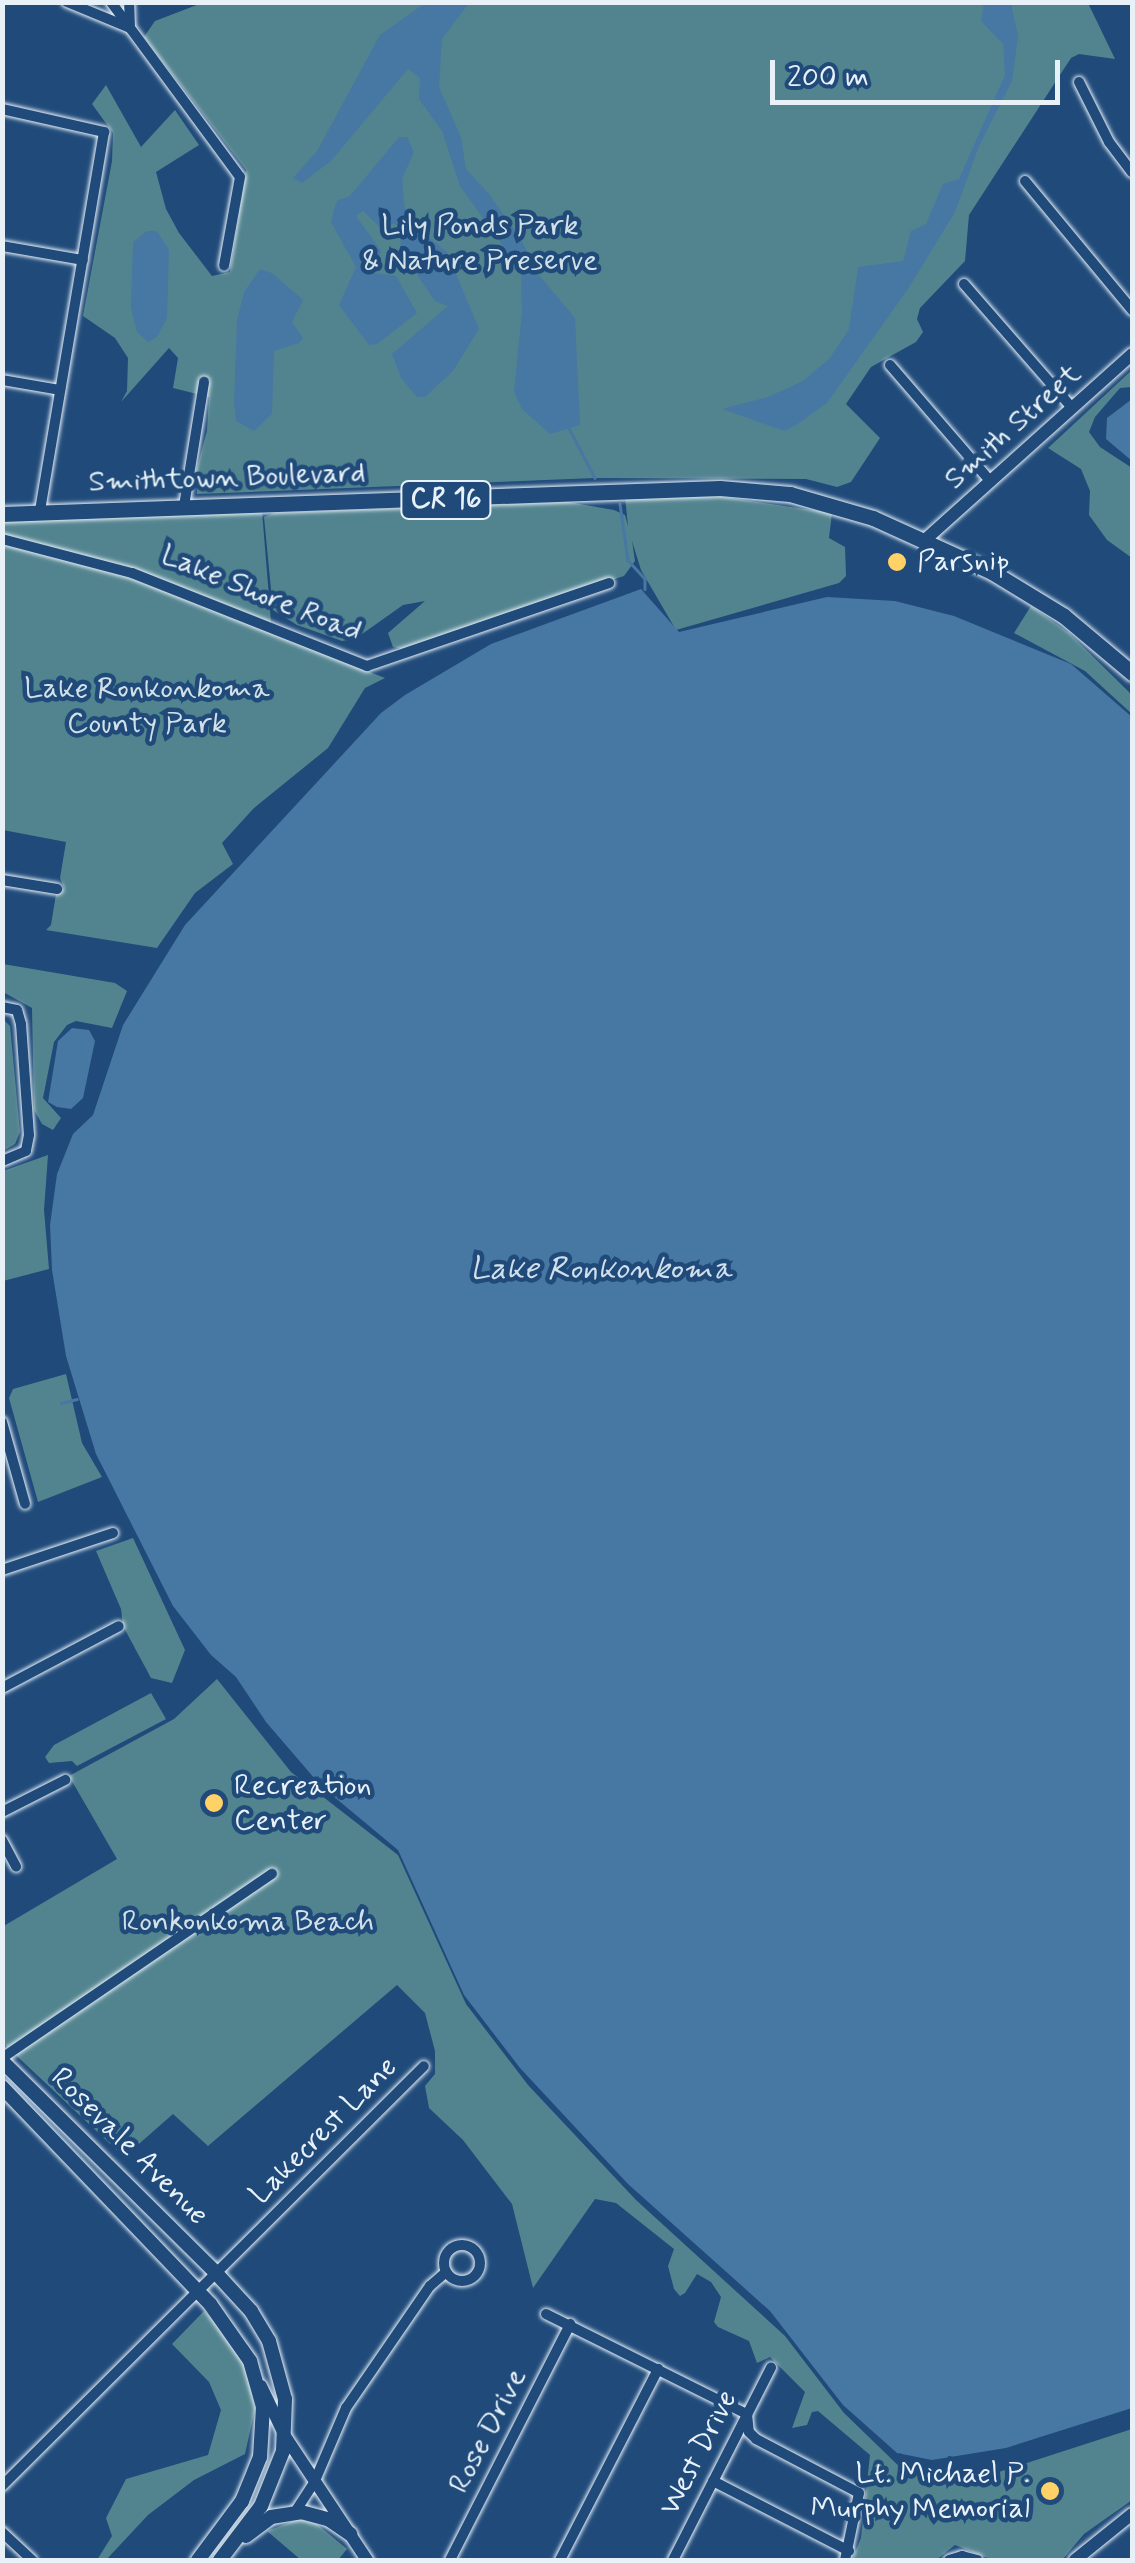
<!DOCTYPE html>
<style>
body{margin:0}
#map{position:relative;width:1135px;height:2563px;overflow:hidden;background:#1f4a7a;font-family:Mynerve,sans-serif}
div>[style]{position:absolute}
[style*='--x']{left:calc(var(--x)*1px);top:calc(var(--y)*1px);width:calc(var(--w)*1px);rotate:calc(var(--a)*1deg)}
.green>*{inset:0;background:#52848f}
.water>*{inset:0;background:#4777a3}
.stream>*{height:2.5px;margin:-1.25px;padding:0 1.25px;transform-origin:1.25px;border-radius:1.25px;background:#4777a3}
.roads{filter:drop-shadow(0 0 2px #e8f1f8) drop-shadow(0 0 2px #e8f1f8)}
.minor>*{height:10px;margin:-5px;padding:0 5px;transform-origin:5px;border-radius:5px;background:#1f4a7a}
.minor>.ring{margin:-5px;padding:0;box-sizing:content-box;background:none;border:10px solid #1f4a7a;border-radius:50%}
.tertiary>*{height:12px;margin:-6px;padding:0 6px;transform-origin:6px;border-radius:6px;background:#1f4a7a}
.secondary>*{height:14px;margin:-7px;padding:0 7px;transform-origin:7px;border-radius:7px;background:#1f4a7a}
.primary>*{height:15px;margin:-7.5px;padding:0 7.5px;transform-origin:7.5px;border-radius:7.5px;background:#1f4a7a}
.dots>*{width:28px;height:28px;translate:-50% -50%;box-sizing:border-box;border:5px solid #1f4a7a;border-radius:50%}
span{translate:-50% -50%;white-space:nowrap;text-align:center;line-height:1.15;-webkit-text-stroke:9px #1f4a7a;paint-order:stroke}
.shield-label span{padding:2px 8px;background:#1f4a7a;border:2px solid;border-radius:8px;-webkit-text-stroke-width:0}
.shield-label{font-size:28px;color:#e8f1f8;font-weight:700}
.park-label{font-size:30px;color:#d2e1e8}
.street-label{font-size:30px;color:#e8f1f8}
.poi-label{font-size:30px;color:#e8f1f8}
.left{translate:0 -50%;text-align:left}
.right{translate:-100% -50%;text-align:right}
.water-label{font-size:32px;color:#d0dfeb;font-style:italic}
.frame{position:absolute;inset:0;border:5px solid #e8f1f8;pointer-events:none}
.scale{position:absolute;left:770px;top:60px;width:290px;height:45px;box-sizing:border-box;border:5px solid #e8f1f8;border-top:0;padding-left:12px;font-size:30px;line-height:35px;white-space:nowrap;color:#e8f1f8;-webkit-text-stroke:8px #1f4a7a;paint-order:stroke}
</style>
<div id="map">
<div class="green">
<div style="clip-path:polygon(202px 3px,1088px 3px,1115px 59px,1079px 54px,1071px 58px,969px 215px,965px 261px,920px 308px,917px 319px,923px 332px,916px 342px,871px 367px,846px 404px,880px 438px,851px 482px,837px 487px,806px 479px,595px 478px,197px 494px,196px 471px,207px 431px,209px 397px,173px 388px,178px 358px,169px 348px,121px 402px,127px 391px,128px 358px,115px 338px,83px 316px,112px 161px,113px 133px,92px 104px,106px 85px,141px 147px,175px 110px,199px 145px,156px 172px,166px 209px,179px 233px,212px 276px,230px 272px,246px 170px,144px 37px,155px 21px)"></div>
<div style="clip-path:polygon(1132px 370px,1132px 387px,1120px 388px,1095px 417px,1089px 432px,1100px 447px,1132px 468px,1132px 558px,1107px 540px,1089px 515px,1090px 491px,1081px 469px,1048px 448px)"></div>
<div style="clip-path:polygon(625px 497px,724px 497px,832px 513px,829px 538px,845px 547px,846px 576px,839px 583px,676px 630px,641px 570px,632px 541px,635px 561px,624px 576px,402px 649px,393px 647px,388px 633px,425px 601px,403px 605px,355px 639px,342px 641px,297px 625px,273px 610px,264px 517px,274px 513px,568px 502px,614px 510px,625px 515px,628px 526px)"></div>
<div style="clip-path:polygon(262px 511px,272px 634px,385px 678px,365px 688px,328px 748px,254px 808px,222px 843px,233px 864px,195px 893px,157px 948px,46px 930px,51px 925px,56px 894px,64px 888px,60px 878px,66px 842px,3px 830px,3px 522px)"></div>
<div style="clip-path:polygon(1031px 606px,1069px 633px,1128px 691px,1132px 696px,1132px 714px,1085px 671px,1014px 633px)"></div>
<div style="clip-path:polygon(3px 964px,115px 983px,127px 991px,112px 1028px,76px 1021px,67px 1025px,54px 1042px,43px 1098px,61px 1118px,53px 1130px,42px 1124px,34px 1110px,32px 1008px,3px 992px)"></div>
<div style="clip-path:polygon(2px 1018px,10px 1026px,20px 1132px,15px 1144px,3px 1151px)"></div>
<div style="clip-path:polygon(48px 1155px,44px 1210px,49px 1269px,3px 1281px,3px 1171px)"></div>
<div style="clip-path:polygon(66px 1374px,82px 1443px,102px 1477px,38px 1502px,9px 1398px,13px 1389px)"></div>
<div style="clip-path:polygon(133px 1538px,185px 1650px,172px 1683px,151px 1678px,123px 1626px,121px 1609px,96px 1551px)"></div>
<div style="clip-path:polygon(217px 1679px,291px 1772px,398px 1855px,466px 2004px,528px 2085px,636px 2200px,785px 2336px,844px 2413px,905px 2472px,968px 2482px,1132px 2429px,1132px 2500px,1084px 2534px,1062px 2560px,993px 2560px,955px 2545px,936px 2560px,852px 2560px,861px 2538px,870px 2455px,818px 2411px,812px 2412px,807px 2425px,792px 2428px,805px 2392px,770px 2357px,757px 2363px,749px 2341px,718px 2327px,714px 2322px,721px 2297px,711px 2282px,697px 2274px,685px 2293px,680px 2296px,674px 2289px,668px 2266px,674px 2249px,616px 2203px,595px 2199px,533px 2288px,512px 2204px,463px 2140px,429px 2108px,425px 2086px,435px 2074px,435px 2051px,425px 2013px,397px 1985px,208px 2146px,173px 2114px,124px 2157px,3px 2043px,2px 1927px,117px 1859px,69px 1776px,174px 1719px)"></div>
<div style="clip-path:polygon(151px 1693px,166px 1719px,77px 1766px,72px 1761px,49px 1763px,45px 1757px,54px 1745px)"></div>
<div style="clip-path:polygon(204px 2311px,244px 2354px,255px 2409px,245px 2454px,194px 2480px,148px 2515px,106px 2560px,97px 2560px,112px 2536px,106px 2518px,126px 2479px,208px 2455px,221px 2410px,209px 2382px,172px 2344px)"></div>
<div style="clip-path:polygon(299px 2519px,317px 2524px,347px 2549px,338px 2560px,301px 2560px,267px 2531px)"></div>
</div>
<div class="water">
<div style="clip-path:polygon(425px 3px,469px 3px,442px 39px,439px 87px,461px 137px,466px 169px,489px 194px,522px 241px,537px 273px,575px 318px,580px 425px,550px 434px,522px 409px,514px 392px,522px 311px,521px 271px,460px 186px,442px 131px,419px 99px,420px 78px,408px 69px,331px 161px,302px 183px,293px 178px,317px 151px,380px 35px)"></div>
<div style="clip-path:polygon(984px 3px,1011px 3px,1018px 36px,1012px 81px,979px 146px,955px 212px,908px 289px,827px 403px,799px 423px,785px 431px,722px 409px,768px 397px,803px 381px,830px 358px,849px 329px,858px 267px,903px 261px,911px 231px,926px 224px,943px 184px,959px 179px,1005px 75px,1003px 44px,981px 21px)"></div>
<div style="clip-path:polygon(399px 137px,407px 137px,414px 152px,402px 179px,405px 210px,413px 225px,447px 252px,479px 329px,453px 371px,425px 397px,417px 397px,401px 378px,392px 354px,448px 306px,435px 301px,401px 251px,400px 225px,392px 224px,385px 232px,363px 211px,356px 216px,381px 251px,374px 273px,396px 276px,417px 313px,377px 344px,369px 345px,339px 305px,356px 267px,331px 222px,335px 206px,338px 200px,350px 196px)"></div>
<div style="clip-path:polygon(147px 231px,157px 231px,169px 250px,167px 318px,157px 337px,148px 342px,137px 332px,131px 308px,133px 242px)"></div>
<div style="clip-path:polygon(260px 269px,272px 273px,303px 300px,292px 322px,303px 338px,299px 343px,274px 351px,272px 414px,254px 431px,236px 421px,234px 402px,237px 320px,244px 292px)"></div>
<div style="clip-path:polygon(1132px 399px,1132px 461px,1106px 439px,1107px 418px)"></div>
<div style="clip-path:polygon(641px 589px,679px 632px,827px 597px,895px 601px,954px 616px,1071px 664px,1132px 717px,1132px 2408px,1006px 2448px,932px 2460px,897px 2453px,843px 2405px,770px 2311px,628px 2184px,520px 2068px,464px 1995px,398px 1850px,321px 1786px,266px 1722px,236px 1677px,211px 1655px,173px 1606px,96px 1454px,66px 1356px,52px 1270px,50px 1225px,57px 1174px,73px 1134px,93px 1115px,123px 1025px,185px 925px,381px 713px,405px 695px,491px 644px)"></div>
<div style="clip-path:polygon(72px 1028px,89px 1030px,95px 1041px,83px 1098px,71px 1109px,57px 1107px,48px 1102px,58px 1041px)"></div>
</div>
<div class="stream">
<div style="--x:569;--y:428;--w:56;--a:62.5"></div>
<div style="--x:620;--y:504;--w:57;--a:81.9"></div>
<div style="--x:628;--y:560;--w:25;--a:48"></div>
<div style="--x:645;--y:579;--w:10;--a:90"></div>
<div style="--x:61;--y:1403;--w:16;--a:-14"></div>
</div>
<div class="roads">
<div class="minor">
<div style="--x:67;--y:2;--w:68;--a:22.4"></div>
<div style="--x:130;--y:28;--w:26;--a:-92"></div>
<div style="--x:111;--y:2;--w:217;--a:53.6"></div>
<div style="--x:240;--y:177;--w:90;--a:100.2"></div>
<div style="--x:1079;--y:82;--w:67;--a:63.4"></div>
<div style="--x:1109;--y:142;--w:38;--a:53"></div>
<div style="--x:2;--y:109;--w:105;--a:12.7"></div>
<div style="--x:104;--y:132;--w:383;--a:99.6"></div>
<div style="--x:1025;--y:181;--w:168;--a:50.3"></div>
<div style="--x:2;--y:246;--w:82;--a:9.8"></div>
<div style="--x:964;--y:284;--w:164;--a:48.9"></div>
<div style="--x:890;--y:365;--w:153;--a:49.2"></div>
<div style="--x:2;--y:380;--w:59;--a:9.8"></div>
<div style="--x:184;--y:506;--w:126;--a:-80.8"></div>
<div style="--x:2;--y:539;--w:134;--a:14.7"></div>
<div style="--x:132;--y:573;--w:253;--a:21.6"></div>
<div style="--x:367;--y:666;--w:256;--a:-18.9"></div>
<div style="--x:2;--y:880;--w:56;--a:9.3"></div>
<div style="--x:2;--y:1007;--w:15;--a:11"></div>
<div style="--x:17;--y:1010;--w:15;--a:74"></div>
<div style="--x:21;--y:1024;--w:111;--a:85.9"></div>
<div style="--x:29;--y:1135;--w:16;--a:101"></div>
<div style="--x:26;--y:1151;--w:26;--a:157"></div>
<div style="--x:2;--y:1422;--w:85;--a:74.3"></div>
<div style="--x:2;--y:1570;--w:117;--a:-18.4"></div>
<div style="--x:2;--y:1688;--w:132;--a:-27.9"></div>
<div style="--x:2;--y:1812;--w:71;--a:-26.9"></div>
<div style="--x:2;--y:1840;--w:30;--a:62"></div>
<div style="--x:2;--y:2058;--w:327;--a:-34.3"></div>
<div class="ring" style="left:444px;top:2245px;width:26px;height:26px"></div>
<div style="--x:546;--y:2314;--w:225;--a:26.5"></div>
<div style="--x:747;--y:2414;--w:18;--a:84"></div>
<div style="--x:749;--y:2432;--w:10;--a:45"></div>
<div style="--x:756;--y:2439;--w:116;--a:27.7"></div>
<div style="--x:859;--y:2493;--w:68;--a:101.8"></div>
<div style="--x:713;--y:2481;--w:153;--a:27.2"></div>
<div style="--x:2;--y:2486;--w:595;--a:-44.86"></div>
<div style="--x:295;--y:2512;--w:35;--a:-57"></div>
<div style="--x:314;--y:2483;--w:82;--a:-66.9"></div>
<div style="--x:346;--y:2408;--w:148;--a:-55.5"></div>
<div style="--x:430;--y:2286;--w:21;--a:-41"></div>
<div style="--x:2;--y:2532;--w:41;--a:43"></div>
<div style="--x:450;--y:2560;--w:265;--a:-63"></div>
<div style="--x:560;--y:2560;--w:215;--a:-62.8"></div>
<div style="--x:673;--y:2560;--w:216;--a:-63"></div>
<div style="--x:949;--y:2560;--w:14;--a:-17"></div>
<div style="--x:962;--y:2556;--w:16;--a:15"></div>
</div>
<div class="tertiary">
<div style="--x:926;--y:539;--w:277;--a:-41.9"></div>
<div style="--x:261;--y:2386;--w:55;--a:64.4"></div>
<div style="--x:285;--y:2436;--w:149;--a:56.5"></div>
<div style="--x:1075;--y:2560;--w:73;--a:-38.9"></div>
</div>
<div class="secondary">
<div style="--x:2;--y:2061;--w:301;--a:44.7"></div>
<div style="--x:216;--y:2273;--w:52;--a:47.4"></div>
<div style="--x:251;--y:2311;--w:35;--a:59"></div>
<div style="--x:269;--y:2341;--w:60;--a:74.6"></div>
<div style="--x:285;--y:2399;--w:52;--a:92.2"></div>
<div style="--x:283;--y:2451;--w:59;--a:111.8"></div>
<div style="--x:261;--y:2506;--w:68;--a:127.2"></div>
<div style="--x:2;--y:2087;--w:301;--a:46.2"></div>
<div style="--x:210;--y:2304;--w:70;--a:54.9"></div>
<div style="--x:250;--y:2361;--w:48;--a:74.2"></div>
<div style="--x:263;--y:2407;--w:50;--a:93.4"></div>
<div style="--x:260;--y:2457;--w:48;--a:112.2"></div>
<div style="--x:242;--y:2501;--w:74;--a:126.7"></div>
<div style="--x:246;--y:2536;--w:31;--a:-37"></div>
<div style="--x:271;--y:2517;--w:30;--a:-9"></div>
<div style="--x:301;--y:2512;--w:28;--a:15"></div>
<div style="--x:328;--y:2519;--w:27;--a:34"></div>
</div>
<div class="primary">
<div style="--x:2;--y:514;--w:718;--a:-2.07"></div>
<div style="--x:720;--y:488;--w:70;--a:4.9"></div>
<div style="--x:790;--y:494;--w:86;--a:16.1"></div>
<div style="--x:873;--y:518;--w:131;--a:24.4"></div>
<div style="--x:992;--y:572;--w:84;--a:31.4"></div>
<div style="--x:1064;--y:616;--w:89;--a:40"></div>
</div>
</div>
<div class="dots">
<div style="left:897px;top:562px;background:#ffd166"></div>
<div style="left:214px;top:1803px;background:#ffd166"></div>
<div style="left:1050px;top:2491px;background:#ffd166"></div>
</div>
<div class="shield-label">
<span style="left:446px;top:500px">CR 16</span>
</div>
<div class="park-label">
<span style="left:480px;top:243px">Lily Ponds Park<br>&amp; Nature Preserve</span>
<span style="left:147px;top:706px">Lake Ronkonkoma<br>County Park</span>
<span style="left:248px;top:1922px">Ronkonkoma Beach</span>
</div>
<div class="street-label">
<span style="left:1013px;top:427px;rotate:-42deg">Smith Street</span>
<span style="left:227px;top:478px;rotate:-2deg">Smithtown Boulevard</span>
<span style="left:261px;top:594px;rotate:22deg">Lake Shore Road</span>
<span style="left:324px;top:2131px;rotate:-45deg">Lakecrest Lane</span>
<span style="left:129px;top:2147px;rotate:45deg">Rosevale Avenue</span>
<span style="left:488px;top:2431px;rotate:-63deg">Rose Drive</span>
<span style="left:699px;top:2453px;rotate:-63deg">West Drive</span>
</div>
<div class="poi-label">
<span class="left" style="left:917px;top:562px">Parsnip</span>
<span class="left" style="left:234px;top:1803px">Recreation<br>Center</span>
<span class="right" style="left:1030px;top:2491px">Lt. Michael P.<br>Murphy Memorial</span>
</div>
<div class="water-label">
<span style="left:601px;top:1269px">Lake Ronkonkoma</span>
</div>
<div class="frame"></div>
<div class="scale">200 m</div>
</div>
